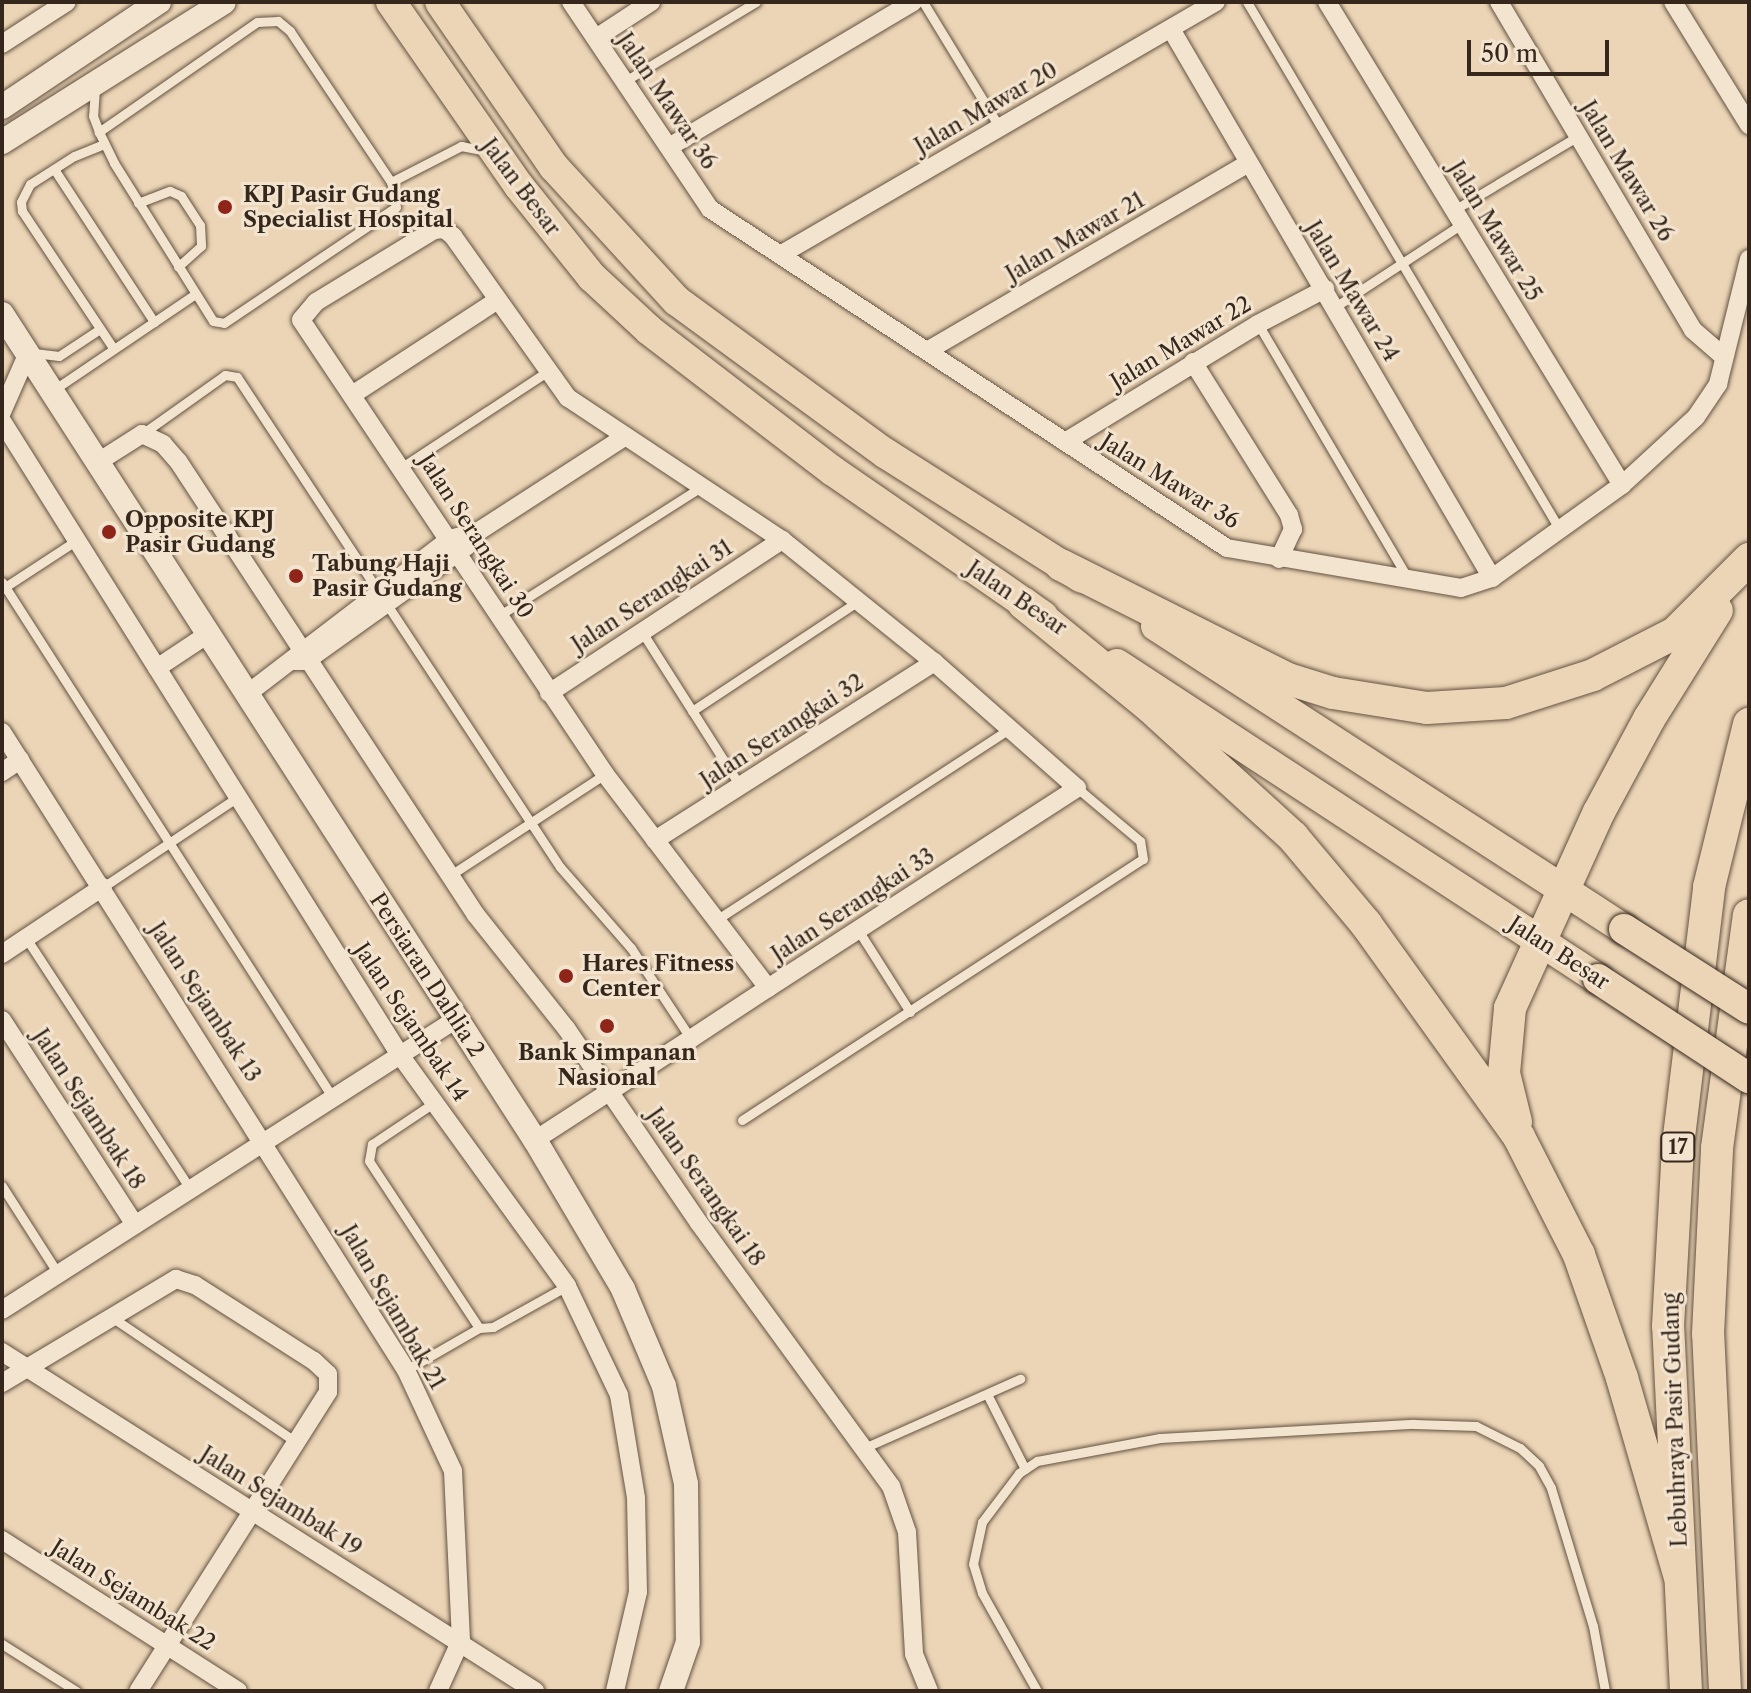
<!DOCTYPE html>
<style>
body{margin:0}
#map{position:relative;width:1751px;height:1693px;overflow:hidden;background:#ecd5b6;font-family:"Libre Caslon Text",serif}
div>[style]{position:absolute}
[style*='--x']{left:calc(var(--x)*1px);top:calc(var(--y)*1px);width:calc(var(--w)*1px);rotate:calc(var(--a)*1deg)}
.roads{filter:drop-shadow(0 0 2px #635242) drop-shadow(0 0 2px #635242)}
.service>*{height:9px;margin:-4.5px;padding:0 4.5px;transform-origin:4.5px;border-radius:4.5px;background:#f3e4d0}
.minor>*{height:18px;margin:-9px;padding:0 9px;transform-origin:9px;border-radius:9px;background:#f3e4d0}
.tertiary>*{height:24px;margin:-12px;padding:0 12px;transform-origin:12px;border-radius:12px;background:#f3e4d0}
.primary>*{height:30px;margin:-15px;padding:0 15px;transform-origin:15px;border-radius:15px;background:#ecd5b6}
.trunk>*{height:32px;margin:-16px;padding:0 16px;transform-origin:16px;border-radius:16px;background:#ecd5b6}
.bridges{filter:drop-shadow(0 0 2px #35271c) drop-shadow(0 0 2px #35271c)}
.primary-bridge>*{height:30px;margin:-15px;padding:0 15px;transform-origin:15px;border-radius:15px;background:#ecd5b6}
.dots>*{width:22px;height:22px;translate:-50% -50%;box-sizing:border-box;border:4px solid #f3e4d0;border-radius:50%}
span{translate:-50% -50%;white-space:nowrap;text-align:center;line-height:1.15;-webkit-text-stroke:6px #f3e4d0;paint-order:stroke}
.shield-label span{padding:2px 6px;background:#f3e4d0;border:2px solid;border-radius:6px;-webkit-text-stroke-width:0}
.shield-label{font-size:20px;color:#35271c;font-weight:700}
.street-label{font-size:22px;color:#35271c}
.poi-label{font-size:22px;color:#35271c;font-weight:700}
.left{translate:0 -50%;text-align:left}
.frame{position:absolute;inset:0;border:4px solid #35271c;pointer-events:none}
.scale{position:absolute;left:1467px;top:40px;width:142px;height:36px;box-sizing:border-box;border:4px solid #35271c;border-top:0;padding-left:10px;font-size:24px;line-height:28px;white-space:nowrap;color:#35271c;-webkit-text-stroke:6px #f3e4d0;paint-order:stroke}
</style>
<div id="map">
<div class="roads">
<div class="service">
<div style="--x:923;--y:2;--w:148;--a:58.6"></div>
<div style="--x:1247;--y:2;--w:614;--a:59.34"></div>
<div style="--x:625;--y:81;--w:153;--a:-31.1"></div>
<div style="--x:95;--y:89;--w:27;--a:94"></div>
<div style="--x:93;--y:116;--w:17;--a:69"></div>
<div style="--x:99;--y:132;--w:34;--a:64"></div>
<div style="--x:114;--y:163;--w:186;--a:57.9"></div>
<div style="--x:213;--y:321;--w:11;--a:10"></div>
<div style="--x:224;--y:323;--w:207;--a:-34"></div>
<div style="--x:396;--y:207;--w:25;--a:-101"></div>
<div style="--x:391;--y:182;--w:182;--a:-123.8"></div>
<div style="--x:290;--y:31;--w:16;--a:-140"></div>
<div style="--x:278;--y:21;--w:21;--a:177"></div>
<div style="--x:257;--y:22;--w:193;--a:145.2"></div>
<div style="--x:104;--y:144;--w:32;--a:158"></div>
<div style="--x:74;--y:156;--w:52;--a:147.5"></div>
<div style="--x:30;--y:184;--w:20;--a:117"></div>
<div style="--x:21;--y:202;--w:9;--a:84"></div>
<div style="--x:22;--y:211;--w:164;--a:56.4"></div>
<div style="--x:54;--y:169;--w:183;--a:56.8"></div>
<div style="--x:391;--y:182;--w:79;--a:-27.2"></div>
<div style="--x:461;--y:146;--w:20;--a:11"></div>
<div style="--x:138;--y:203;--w:34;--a:-21"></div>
<div style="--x:170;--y:191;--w:12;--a:24"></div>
<div style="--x:181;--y:196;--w:35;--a:57"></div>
<div style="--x:200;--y:225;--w:21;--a:87"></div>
<div style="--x:201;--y:246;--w:31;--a:138"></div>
<div style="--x:1454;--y:210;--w:144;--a:-30.8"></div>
<div style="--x:1335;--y:307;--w:152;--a:-33.2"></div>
<div style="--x:1258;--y:324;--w:296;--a:59.5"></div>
<div style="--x:34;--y:353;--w:25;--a:7"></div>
<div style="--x:59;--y:356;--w:49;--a:-33.4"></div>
<div style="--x:52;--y:391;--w:173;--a:-34.1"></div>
<div style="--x:142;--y:434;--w:102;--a:-35.4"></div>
<div style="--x:225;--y:375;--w:12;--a:9"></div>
<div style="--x:237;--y:377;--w:587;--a:56.61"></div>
<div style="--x:560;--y:867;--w:108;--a:48.8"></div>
<div style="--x:631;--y:948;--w:109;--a:56.6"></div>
<div style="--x:402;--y:467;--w:171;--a:-33.3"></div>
<div style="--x:2;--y:582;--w:613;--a:57.32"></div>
<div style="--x:2;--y:589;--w:90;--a:-33.2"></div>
<div style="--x:500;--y:615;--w:236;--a:-32.5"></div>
<div style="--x:642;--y:632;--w:183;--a:57.5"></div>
<div style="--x:692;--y:711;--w:199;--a:-33.5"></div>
<div style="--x:449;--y:876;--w:186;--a:-33.2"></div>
<div style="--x:103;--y:887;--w:162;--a:-33.7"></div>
<div style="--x:716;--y:920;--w:350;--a:-33.1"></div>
<div style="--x:858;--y:930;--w:97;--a:57.6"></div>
<div style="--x:26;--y:938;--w:300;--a:56.8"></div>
<div style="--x:435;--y:1102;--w:76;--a:146.3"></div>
<div style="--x:372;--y:1144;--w:17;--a:100"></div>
<div style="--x:369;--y:1161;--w:200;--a:56.6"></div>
<div style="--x:479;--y:1328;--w:14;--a:-4"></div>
<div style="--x:493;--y:1327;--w:85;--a:-29"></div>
<div style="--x:742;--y:1120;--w:478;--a:-33.1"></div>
<div style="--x:1143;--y:859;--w:18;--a:-99"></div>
<div style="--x:1140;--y:841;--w:82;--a:-139.9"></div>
<div style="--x:2;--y:1186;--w:102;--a:57.4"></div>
<div style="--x:113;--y:1318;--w:221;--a:34.1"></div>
<div style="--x:406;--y:1370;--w:84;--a:-29.9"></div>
<div style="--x:987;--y:1394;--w:84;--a:63.1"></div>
<div style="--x:864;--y:1448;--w:171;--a:-23.9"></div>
<div style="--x:2;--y:1644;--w:88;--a:32.4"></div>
<div style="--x:1037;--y:1691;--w:112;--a:-119.3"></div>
<div style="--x:982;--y:1593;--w:30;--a:-107"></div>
<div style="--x:973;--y:1564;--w:43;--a:-77.9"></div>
<div style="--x:982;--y:1522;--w:61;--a:-52.9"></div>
<div style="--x:1019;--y:1473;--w:22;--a:-34"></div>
<div style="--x:1037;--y:1461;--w:125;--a:-10.6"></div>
<div style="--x:1160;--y:1438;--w:254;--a:-3.2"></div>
<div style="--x:1414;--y:1424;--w:62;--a:1.8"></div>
<div style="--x:1476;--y:1426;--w:49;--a:26.6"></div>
<div style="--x:1520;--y:1448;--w:26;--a:43"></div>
<div style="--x:1539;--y:1466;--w:25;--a:61"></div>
<div style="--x:1551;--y:1488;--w:144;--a:73.1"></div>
<div style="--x:1593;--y:1626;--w:66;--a:79.5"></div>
</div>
<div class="minor">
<div style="--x:571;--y:2;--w:249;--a:56.1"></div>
<div style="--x:710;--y:209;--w:618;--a:33.25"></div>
<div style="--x:1227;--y:548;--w:237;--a:9.7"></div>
<div style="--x:1461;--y:588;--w:33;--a:-18"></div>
<div style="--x:1492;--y:578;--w:160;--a:-35.6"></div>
<div style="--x:1622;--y:485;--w:100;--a:-42.6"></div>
<div style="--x:1696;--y:417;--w:40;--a:-56"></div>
<div style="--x:1718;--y:384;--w:129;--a:-76.1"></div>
<div style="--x:1327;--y:2;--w:566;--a:58.58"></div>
<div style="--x:1499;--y:2;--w:381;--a:59.4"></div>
<div style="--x:1693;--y:330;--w:40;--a:41"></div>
<div style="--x:1673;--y:2;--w:145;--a:58.3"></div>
<div style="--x:1171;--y:29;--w:636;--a:59.69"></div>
<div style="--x:596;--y:38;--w:66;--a:-33.2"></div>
<div style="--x:2;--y:44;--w:77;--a:-32.9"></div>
<div style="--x:669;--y:147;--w:284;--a:-30.7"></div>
<div style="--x:780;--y:255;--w:504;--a:-30.13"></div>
<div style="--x:927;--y:351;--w:371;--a:-30.3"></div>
<div style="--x:1193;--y:362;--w:181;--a:57.9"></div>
<div style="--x:1289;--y:515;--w:15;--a:74"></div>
<div style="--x:1293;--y:529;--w:33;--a:115"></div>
<div style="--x:352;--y:395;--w:172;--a:-33.1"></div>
<div style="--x:2;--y:412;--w:62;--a:-66.3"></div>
<div style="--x:2;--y:421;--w:749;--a:57.88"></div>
<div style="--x:400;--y:1055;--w:285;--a:54.1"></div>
<div style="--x:567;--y:1286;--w:121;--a:64.5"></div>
<div style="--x:619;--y:1395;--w:104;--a:80.6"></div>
<div style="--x:636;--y:1498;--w:94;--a:88.8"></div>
<div style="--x:638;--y:1592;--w:102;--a:103.1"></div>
<div style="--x:1065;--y:442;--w:226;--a:-31.4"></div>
<div style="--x:1258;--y:324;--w:76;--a:-27.6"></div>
<div style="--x:98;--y:462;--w:52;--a:-32.5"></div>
<div style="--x:142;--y:434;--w:23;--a:25"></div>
<div style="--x:163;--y:444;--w:23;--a:49"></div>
<div style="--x:178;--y:461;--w:543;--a:56.72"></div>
<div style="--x:476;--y:915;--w:144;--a:51.5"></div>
<div style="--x:566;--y:1028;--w:236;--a:55.7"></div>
<div style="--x:699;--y:1223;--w:326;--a:53.9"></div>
<div style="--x:891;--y:1486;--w:49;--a:70.8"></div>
<div style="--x:907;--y:1532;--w:122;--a:86.7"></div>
<div style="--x:914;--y:1654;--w:40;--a:68"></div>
<div style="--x:294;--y:661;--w:12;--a:0"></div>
<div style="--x:306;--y:661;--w:198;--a:-35.5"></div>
<div style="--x:157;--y:668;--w:61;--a:-33.7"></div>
<div style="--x:549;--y:693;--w:279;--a:-33.3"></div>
<div style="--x:247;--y:694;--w:255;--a:-37.4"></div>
<div style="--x:450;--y:539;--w:30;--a:-15"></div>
<div style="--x:479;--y:531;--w:171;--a:-32.9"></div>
<div style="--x:2;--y:732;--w:755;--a:57.66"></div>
<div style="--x:406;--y:1370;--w:111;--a:65"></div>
<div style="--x:453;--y:1471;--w:169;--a:87.3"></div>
<div style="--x:461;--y:1640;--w:56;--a:114.3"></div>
<div style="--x:2;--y:772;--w:22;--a:-34"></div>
<div style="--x:655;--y:840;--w:331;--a:-32.5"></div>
<div style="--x:2;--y:954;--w:121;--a:-33.6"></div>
<div style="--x:2;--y:1020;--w:244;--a:57"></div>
<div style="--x:535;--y:1140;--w:187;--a:-33"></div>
<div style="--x:692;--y:1038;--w:91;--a:-33.3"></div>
<div style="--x:768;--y:988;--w:368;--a:-32.9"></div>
<div style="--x:1077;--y:788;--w:191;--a:-138.6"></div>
<div style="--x:934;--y:662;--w:195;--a:-141.2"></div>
<div style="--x:782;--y:540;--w:257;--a:-146.4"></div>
<div style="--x:568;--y:398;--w:199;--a:-125.4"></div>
<div style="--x:453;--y:236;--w:11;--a:-142"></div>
<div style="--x:444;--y:229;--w:10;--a:174"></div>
<div style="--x:434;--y:230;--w:138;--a:148.6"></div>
<div style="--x:316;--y:302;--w:23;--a:130"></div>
<div style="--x:301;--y:320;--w:546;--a:56.19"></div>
<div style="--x:605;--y:774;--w:269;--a:52.7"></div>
<div style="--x:2;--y:1310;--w:538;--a:-32.63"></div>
<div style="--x:2;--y:1352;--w:632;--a:32.46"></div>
<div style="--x:2;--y:1383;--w:203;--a:-30.9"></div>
<div style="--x:176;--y:1279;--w:20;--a:18"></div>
<div style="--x:195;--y:1285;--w:141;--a:32.6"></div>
<div style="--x:314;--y:1361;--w:19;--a:43"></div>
<div style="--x:328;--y:1374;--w:18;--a:90"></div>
<div style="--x:328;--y:1392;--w:354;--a:122.4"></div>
<div style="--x:2;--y:1540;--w:280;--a:32.6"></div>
</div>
<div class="tertiary">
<div style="--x:2;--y:107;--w:189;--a:-33.8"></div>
<div style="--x:2;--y:142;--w:262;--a:-32.2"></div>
<div style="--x:2;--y:314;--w:983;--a:57.17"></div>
<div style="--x:535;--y:1140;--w:173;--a:59.4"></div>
<div style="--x:623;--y:1289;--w:105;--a:67.1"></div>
<div style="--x:664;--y:1386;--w:100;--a:77.3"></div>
<div style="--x:686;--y:1484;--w:158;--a:89.3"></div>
<div style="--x:688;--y:1642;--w:52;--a:109.1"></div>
</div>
<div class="primary">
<div style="--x:391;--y:2;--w:224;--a:55.2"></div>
<div style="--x:519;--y:186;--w:117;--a:51.3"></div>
<div style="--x:592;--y:277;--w:78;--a:42.9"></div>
<div style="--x:649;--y:330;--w:232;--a:37.5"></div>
<div style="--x:833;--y:471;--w:255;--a:34.6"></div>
<div style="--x:440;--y:2;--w:201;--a:55.4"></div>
<div style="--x:554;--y:167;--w:182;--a:47.5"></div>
<div style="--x:677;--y:301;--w:258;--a:36.2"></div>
<div style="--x:885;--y:453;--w:233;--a:32.4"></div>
<div style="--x:1156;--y:626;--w:558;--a:32.92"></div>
<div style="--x:1117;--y:664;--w:575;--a:33.22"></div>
</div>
<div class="trunk">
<div style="--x:1061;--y:565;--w:254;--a:26.7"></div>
<div style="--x:1288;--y:679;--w:47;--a:17.3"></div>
<div style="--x:1333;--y:693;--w:95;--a:9.1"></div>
<div style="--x:1427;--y:708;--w:79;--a:-3.6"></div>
<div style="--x:1506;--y:703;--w:91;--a:-17.8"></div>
<div style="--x:1593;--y:675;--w:92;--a:-27.1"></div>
<div style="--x:1675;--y:633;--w:105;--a:-45"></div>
<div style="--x:1023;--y:603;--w:161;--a:39.2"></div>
<div style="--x:1148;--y:705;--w:196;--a:42.3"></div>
<div style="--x:1293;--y:837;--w:114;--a:50"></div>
<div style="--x:1366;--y:924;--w:262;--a:54.3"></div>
<div style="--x:1519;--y:1137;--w:132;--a:63"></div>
<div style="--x:1579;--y:1255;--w:130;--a:70.7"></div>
<div style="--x:1622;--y:1378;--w:207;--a:73.8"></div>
<div style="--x:1516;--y:1122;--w:50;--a:-103.8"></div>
<div style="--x:1504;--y:1073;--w:65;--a:-84.7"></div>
<div style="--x:1510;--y:1008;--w:215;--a:-65.6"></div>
<div style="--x:1599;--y:812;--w:106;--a:-61.7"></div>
<div style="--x:1649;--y:719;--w:128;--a:-58"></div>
<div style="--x:1686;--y:1691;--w:365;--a:-92.8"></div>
<div style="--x:1668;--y:1326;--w:181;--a:-86.8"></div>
<div style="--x:1678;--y:1145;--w:260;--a:-83.1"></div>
<div style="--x:1709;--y:887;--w:168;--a:-76.2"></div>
<div style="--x:1725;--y:1691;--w:357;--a:-92.7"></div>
<div style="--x:1708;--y:1334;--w:186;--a:-87.2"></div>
<div style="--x:1717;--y:1148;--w:235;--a:-82.2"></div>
</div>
</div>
<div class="bridges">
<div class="primary-bridge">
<div style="--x:1624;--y:929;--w:148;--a:32.6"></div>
<div style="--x:1598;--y:979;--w:181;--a:33.3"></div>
</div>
</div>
<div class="dots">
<div style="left:225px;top:207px;background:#8f2418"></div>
<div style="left:109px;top:532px;background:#8f2418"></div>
<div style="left:296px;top:576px;background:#8f2418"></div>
<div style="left:566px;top:976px;background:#8f2418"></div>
<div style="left:607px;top:1026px;background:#8f2418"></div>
</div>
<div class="shield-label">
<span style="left:1678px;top:1147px">17</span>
</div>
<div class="street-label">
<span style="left:667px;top:101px;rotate:56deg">Jalan Mawar 36</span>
<span style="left:986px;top:108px;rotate:-30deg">Jalan Mawar 20</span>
<span style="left:1627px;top:171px;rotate:59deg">Jalan Mawar 26</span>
<span style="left:521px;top:187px;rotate:53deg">Jalan Besar</span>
<span style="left:1495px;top:231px;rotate:59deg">Jalan Mawar 25</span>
<span style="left:1075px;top:237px;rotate:-30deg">Jalan Mawar 21</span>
<span style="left:1352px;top:291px;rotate:59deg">Jalan Mawar 24</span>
<span style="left:1181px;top:343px;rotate:-31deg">Jalan Mawar 22</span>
<span style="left:1170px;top:481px;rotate:32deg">Jalan Mawar 36</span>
<span style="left:476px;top:536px;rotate:57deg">Jalan Serangkai 30</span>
<span style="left:652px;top:596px;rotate:-33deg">Jalan Serangkai 31</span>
<span style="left:1017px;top:598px;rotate:34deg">Jalan Besar</span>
<span style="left:782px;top:731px;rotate:-33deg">Jalan Serangkai 32</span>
<span style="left:853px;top:905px;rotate:-33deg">Jalan Serangkai 33</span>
<span style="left:1559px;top:953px;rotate:33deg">Jalan Besar</span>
<span style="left:427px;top:975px;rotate:57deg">Persiaran Dahlia 2</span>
<span style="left:205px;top:1002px;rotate:57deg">Jalan Sejambak 13</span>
<span style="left:411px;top:1022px;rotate:56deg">Jalan Sejambak 14</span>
<span style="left:89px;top:1109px;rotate:57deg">Jalan Sejambak 18</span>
<span style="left:706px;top:1187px;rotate:55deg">Jalan Serangkai 18</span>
<span style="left:393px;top:1307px;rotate:60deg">Jalan Sejambak 21</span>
<span style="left:1675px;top:1420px;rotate:-92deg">Lebuhraya Pasir Gudang</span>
<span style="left:281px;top:1501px;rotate:32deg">Jalan Sejambak 19</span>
<span style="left:133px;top:1595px;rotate:32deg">Jalan Sejambak 22</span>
</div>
<div class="poi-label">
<span class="left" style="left:243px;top:207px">KPJ Pasir Gudang<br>Specialist Hospital</span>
<span class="left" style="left:125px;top:532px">Opposite KPJ<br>Pasir Gudang</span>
<span class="left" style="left:312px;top:576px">Tabung Haji<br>Pasir Gudang</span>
<span class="left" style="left:582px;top:976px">Hares Fitness<br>Center</span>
<span style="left:607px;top:1065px">Bank Simpanan<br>Nasional</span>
</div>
<div class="frame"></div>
<div class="scale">50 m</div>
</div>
